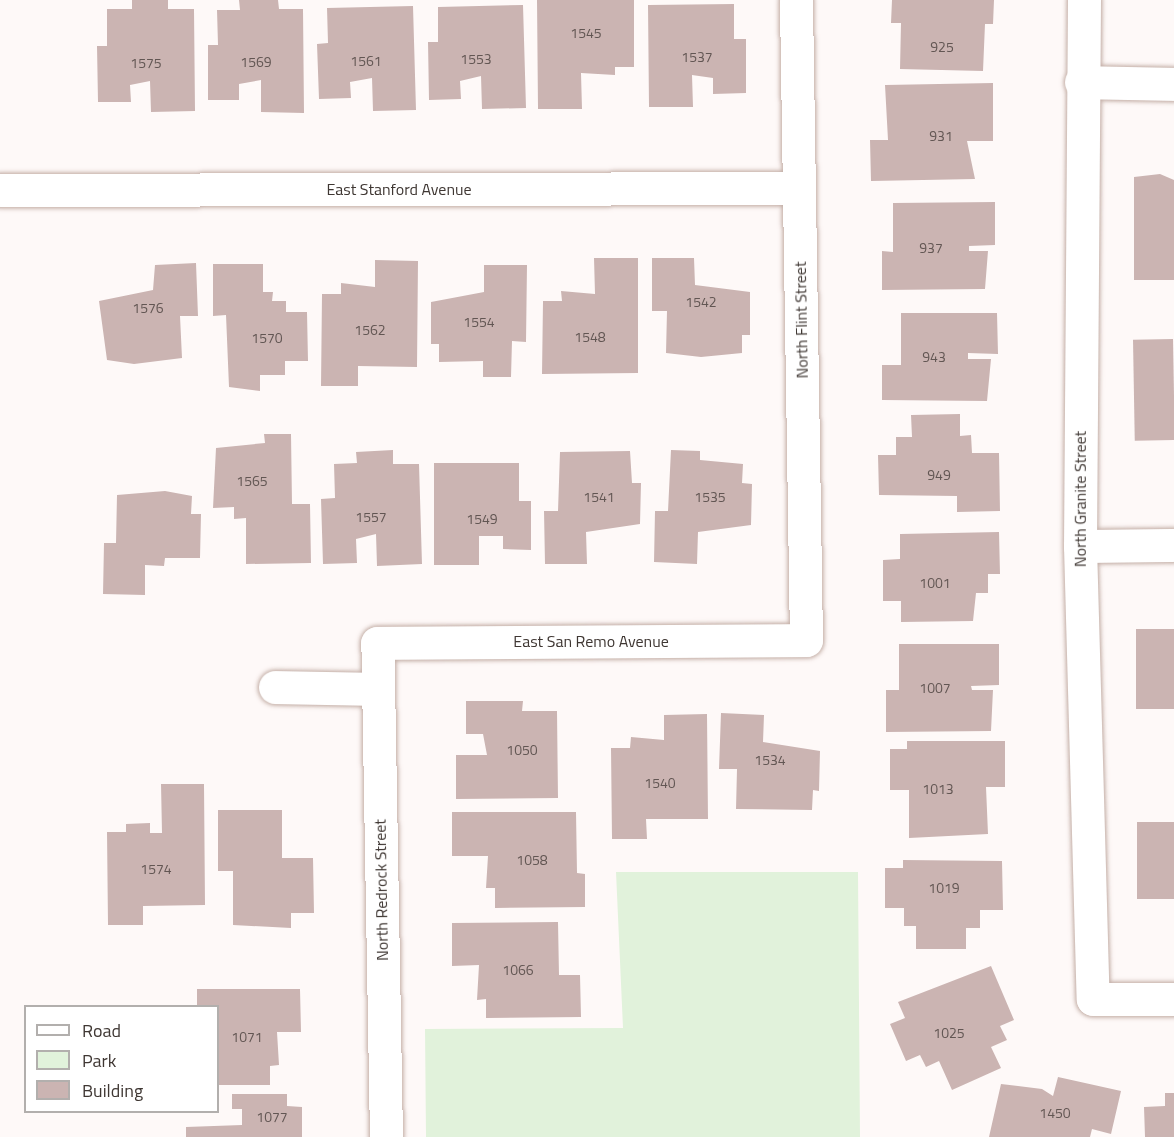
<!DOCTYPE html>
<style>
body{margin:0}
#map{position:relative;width:1174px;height:1137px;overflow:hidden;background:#fef9f8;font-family:"Titillium Web",sans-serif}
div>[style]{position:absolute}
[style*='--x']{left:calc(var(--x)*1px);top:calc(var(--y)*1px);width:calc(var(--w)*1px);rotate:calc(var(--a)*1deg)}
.green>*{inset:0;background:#e1f2db}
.building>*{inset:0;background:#cbb4b2;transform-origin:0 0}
.roads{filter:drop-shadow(0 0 2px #c4afa7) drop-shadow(0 0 2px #c4afa7)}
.minor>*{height:33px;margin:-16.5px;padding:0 16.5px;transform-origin:16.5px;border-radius:16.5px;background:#fff}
span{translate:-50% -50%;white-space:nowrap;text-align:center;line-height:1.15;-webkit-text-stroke:6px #fff;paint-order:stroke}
.number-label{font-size:14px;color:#625653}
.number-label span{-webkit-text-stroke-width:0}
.street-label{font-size:16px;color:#3f3733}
.legend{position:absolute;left:24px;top:1005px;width:195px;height:108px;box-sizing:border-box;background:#fff;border:2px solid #b2afad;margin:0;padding:8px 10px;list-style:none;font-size:18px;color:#3f3733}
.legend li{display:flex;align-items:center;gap:12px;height:30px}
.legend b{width:30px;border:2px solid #b2afad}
</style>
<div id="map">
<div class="green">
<div style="clip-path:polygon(616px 872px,858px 872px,860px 1137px,426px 1137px,425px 1029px,623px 1028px)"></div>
</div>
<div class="building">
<div style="clip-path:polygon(132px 0,168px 0,168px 9px,194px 9px,195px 111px,151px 112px,150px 81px,130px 85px,131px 102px,98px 102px,97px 46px,107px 46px,107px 9px,132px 9px)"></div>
<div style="clip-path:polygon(239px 0,278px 0,279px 9px,303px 9px,304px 113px,261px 112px,261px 80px,239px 84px,239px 100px,208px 100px,208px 45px,218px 45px,217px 10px,240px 10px)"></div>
<div style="clip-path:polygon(537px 0,634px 0,634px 67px,615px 67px,615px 75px,581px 73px,582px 109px,538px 109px)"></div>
<div style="clip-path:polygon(892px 0,994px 0,993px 24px,985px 24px,983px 71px,900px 69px,901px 23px,891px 23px)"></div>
<div style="clip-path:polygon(734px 4px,734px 39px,746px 39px,746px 93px,713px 94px,713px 78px,692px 75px,693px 107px,649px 107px,648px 5px)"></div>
<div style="clip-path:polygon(523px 5px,526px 108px,482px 109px,481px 76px,460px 81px,461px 99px,429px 100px,428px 42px,438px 42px,438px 7px)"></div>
<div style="clip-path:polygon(413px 6px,416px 110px,373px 111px,372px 78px,350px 82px,351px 98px,319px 99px,317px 44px,328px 43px,327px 8px)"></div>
<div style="clip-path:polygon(993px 83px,993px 141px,967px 141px,975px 179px,871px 181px,870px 140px,888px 140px,885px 85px)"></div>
<div style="clip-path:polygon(1160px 174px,1174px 180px,1174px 280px,1134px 280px,1134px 177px)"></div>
<div style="clip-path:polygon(995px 202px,995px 245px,969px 246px,969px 251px,988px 251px,985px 289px,882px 290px,882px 251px,893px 252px,893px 203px)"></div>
<div style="clip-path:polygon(594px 258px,638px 258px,638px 373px,542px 374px,543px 301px,562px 301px,561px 291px,595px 294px)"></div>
<div style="clip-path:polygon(652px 258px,694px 258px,695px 285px,750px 292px,750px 335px,742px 335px,742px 353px,701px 357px,666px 353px,667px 311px,652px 311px)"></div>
<div style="clip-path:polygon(375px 260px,418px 261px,417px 367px,358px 366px,358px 386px,321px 386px,322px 294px,341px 294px,341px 283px,375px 287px)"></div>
<div style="clip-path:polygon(196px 263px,198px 316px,180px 316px,182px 358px,134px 364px,107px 360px,99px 301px,153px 290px,155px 265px)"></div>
<div style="clip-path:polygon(213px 264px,263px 264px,263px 292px,273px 292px,272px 301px,286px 301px,286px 312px,307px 312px,308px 361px,285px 361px,285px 375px,260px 375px,260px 391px,229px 387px,226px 315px,213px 316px)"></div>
<div style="clip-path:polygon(484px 265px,527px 265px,526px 342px,512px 341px,511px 377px,483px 377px,483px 361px,439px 362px,439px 344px,431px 344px,431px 302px,484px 292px)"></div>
<div style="clip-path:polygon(901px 313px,997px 313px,998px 354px,968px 353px,968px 359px,991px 359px,987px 401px,882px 400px,882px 365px,901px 365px)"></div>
<div style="left:1173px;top:339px;width:101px;height:40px;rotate:89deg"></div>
<div style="clip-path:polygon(960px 414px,960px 436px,971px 435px,972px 453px,999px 453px,1000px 511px,957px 512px,957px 496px,879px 495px,878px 455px,896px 455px,896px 437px,912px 437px,911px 415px)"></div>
<div style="clip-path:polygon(264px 434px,291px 434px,292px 504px,310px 504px,311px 563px,246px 564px,246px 518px,234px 519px,234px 507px,213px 508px,216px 448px,265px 443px)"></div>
<div style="clip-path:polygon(393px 450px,393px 464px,419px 464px,422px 564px,377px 566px,376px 534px,356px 539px,357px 563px,323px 564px,321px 499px,335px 498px,334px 464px,357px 463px,356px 452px)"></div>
<div style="clip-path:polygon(671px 450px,700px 451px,700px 460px,743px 464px,742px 483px,752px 484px,751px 525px,698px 532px,697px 564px,654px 562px,655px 511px,668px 511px)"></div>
<div style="clip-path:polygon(630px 451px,632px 483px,641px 483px,640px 524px,586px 532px,587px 564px,545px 564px,544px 511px,558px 511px,560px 452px)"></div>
<div style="clip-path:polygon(434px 463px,519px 463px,519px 501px,531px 501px,531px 550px,503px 549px,503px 536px,479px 536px,479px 565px,434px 565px)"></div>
<div style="clip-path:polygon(165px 491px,192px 496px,191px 514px,201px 514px,200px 558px,165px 558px,164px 566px,145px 565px,145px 595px,103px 594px,104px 543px,116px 543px,117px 495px)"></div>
<div style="clip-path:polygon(999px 532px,1000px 574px,988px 574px,988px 593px,976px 593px,973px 621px,901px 622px,901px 601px,883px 601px,883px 560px,900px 559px,900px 534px)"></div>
<div style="left:1174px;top:629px;width:80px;height:38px;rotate:90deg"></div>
<div style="clip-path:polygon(899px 644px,999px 644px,999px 685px,971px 686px,972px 690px,993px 690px,991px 731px,886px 732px,886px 690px,899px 690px)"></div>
<div style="clip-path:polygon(466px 701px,523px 701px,522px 711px,557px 711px,558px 798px,456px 799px,456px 755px,487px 755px,483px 734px,466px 734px)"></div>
<div style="clip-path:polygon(721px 713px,764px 715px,763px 742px,820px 751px,819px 791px,813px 790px,812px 810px,736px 809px,737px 769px,719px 769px)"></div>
<div style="clip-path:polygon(707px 714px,708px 819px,646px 819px,647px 839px,612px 839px,611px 748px,630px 748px,631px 737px,664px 740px,664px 715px)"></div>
<div style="clip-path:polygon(907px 741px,1005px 741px,1005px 787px,986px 787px,988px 834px,909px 838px,909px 790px,890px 790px,890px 749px,907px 749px)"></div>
<div style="clip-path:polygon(161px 784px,204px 784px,205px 905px,143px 906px,143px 925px,108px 925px,107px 832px,126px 832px,126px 824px,150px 823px,150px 833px,162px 833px)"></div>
<div style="clip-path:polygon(218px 810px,282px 810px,282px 858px,313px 858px,314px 913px,291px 913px,291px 928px,233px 925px,233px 871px,218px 871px)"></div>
<div style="clip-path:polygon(452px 812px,576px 812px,577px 873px,585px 874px,585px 907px,495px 908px,495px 888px,486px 888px,488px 856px,452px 856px)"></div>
<div style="left:1174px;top:822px;width:77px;height:37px;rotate:90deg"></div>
<div style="clip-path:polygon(903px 860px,1002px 861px,1003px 910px,980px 910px,980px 928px,966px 928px,966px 949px,916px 949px,916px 926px,904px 926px,904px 908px,885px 908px,885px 868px,903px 868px)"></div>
<div style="clip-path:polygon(558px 922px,559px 975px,580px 975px,581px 1017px,486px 1018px,486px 999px,477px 1000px,479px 965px,452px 966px,452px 923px)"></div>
<div style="clip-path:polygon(991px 966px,1014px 1020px,1000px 1026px,1007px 1040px,991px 1047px,1001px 1068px,952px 1090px,939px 1061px,926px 1067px,920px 1055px,906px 1061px,890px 1024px,905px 1018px,898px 1002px)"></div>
<div style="clip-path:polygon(197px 989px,300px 989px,301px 1032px,277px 1032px,279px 1065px,270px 1066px,270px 1085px,218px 1085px,218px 1006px,197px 1006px)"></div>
<div style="clip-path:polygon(1058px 1077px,1121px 1091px,1111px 1134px,1092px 1129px,1090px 1137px,989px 1137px,1001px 1084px,1042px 1089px,1053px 1096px)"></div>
<div style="clip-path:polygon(1165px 1093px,1174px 1093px,1174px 1137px,1145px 1137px,1144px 1107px,1165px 1106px)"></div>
<div style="clip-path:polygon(232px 1094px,287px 1094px,287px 1106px,302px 1107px,302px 1137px,186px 1137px,186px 1127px,242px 1125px,242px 1109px,232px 1109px)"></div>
</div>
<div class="roads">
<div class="minor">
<div style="--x:1084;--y:0;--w:546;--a:90.42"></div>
<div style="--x:1080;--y:546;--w:453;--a:88.4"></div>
<div style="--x:1093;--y:999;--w:81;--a:0"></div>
<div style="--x:1081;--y:82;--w:93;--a:1.2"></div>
<div style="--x:0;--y:190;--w:799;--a:-0.14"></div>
<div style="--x:1080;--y:546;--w:94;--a:-0.6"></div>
<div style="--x:275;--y:687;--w:102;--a:1.1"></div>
<div style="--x:386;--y:1137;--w:494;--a:-91"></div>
<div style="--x:377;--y:643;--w:429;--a:-0.4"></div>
<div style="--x:806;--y:640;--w:640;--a:-90.9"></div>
</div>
</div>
<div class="number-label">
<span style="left:586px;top:33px">1545</span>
<span style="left:942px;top:47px">925</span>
<span style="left:697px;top:57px">1537</span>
<span style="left:476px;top:59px">1553</span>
<span style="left:366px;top:61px">1561</span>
<span style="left:256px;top:62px">1569</span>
<span style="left:146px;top:63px">1575</span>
<span style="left:941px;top:136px">931</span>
<span style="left:931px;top:248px">937</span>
<span style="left:701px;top:302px">1542</span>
<span style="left:148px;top:308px">1576</span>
<span style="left:479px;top:322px">1554</span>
<span style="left:370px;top:330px">1562</span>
<span style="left:590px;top:337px">1548</span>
<span style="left:267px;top:338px">1570</span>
<span style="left:934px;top:357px">943</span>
<span style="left:939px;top:475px">949</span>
<span style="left:252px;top:481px">1565</span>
<span style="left:599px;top:497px">1541</span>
<span style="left:710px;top:497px">1535</span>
<span style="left:371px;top:517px">1557</span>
<span style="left:482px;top:519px">1549</span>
<span style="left:935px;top:583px">1001</span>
<span style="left:935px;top:688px">1007</span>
<span style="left:522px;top:750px">1050</span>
<span style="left:770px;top:760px">1534</span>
<span style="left:660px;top:783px">1540</span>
<span style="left:938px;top:789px">1013</span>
<span style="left:532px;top:860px">1058</span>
<span style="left:156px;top:869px">1574</span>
<span style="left:944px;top:888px">1019</span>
<span style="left:518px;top:970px">1066</span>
<span style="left:949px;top:1033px">1025</span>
<span style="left:247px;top:1037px">1071</span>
<span style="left:1055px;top:1113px">1450</span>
<span style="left:272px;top:1117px">1077</span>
</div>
<div class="street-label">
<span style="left:399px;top:189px">East Stanford Avenue</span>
<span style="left:801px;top:320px;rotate:-91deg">North Flint Street</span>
<span style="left:1080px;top:499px;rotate:-90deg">North Granite Street</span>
<span style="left:591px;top:641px">East San Remo Avenue</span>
<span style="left:381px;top:890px;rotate:-91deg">North Redrock Street</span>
</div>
<ul class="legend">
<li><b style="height:8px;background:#fff"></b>Road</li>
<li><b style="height:16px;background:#e1f2db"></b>Park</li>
<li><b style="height:16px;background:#cbb4b2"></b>Building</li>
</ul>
</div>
